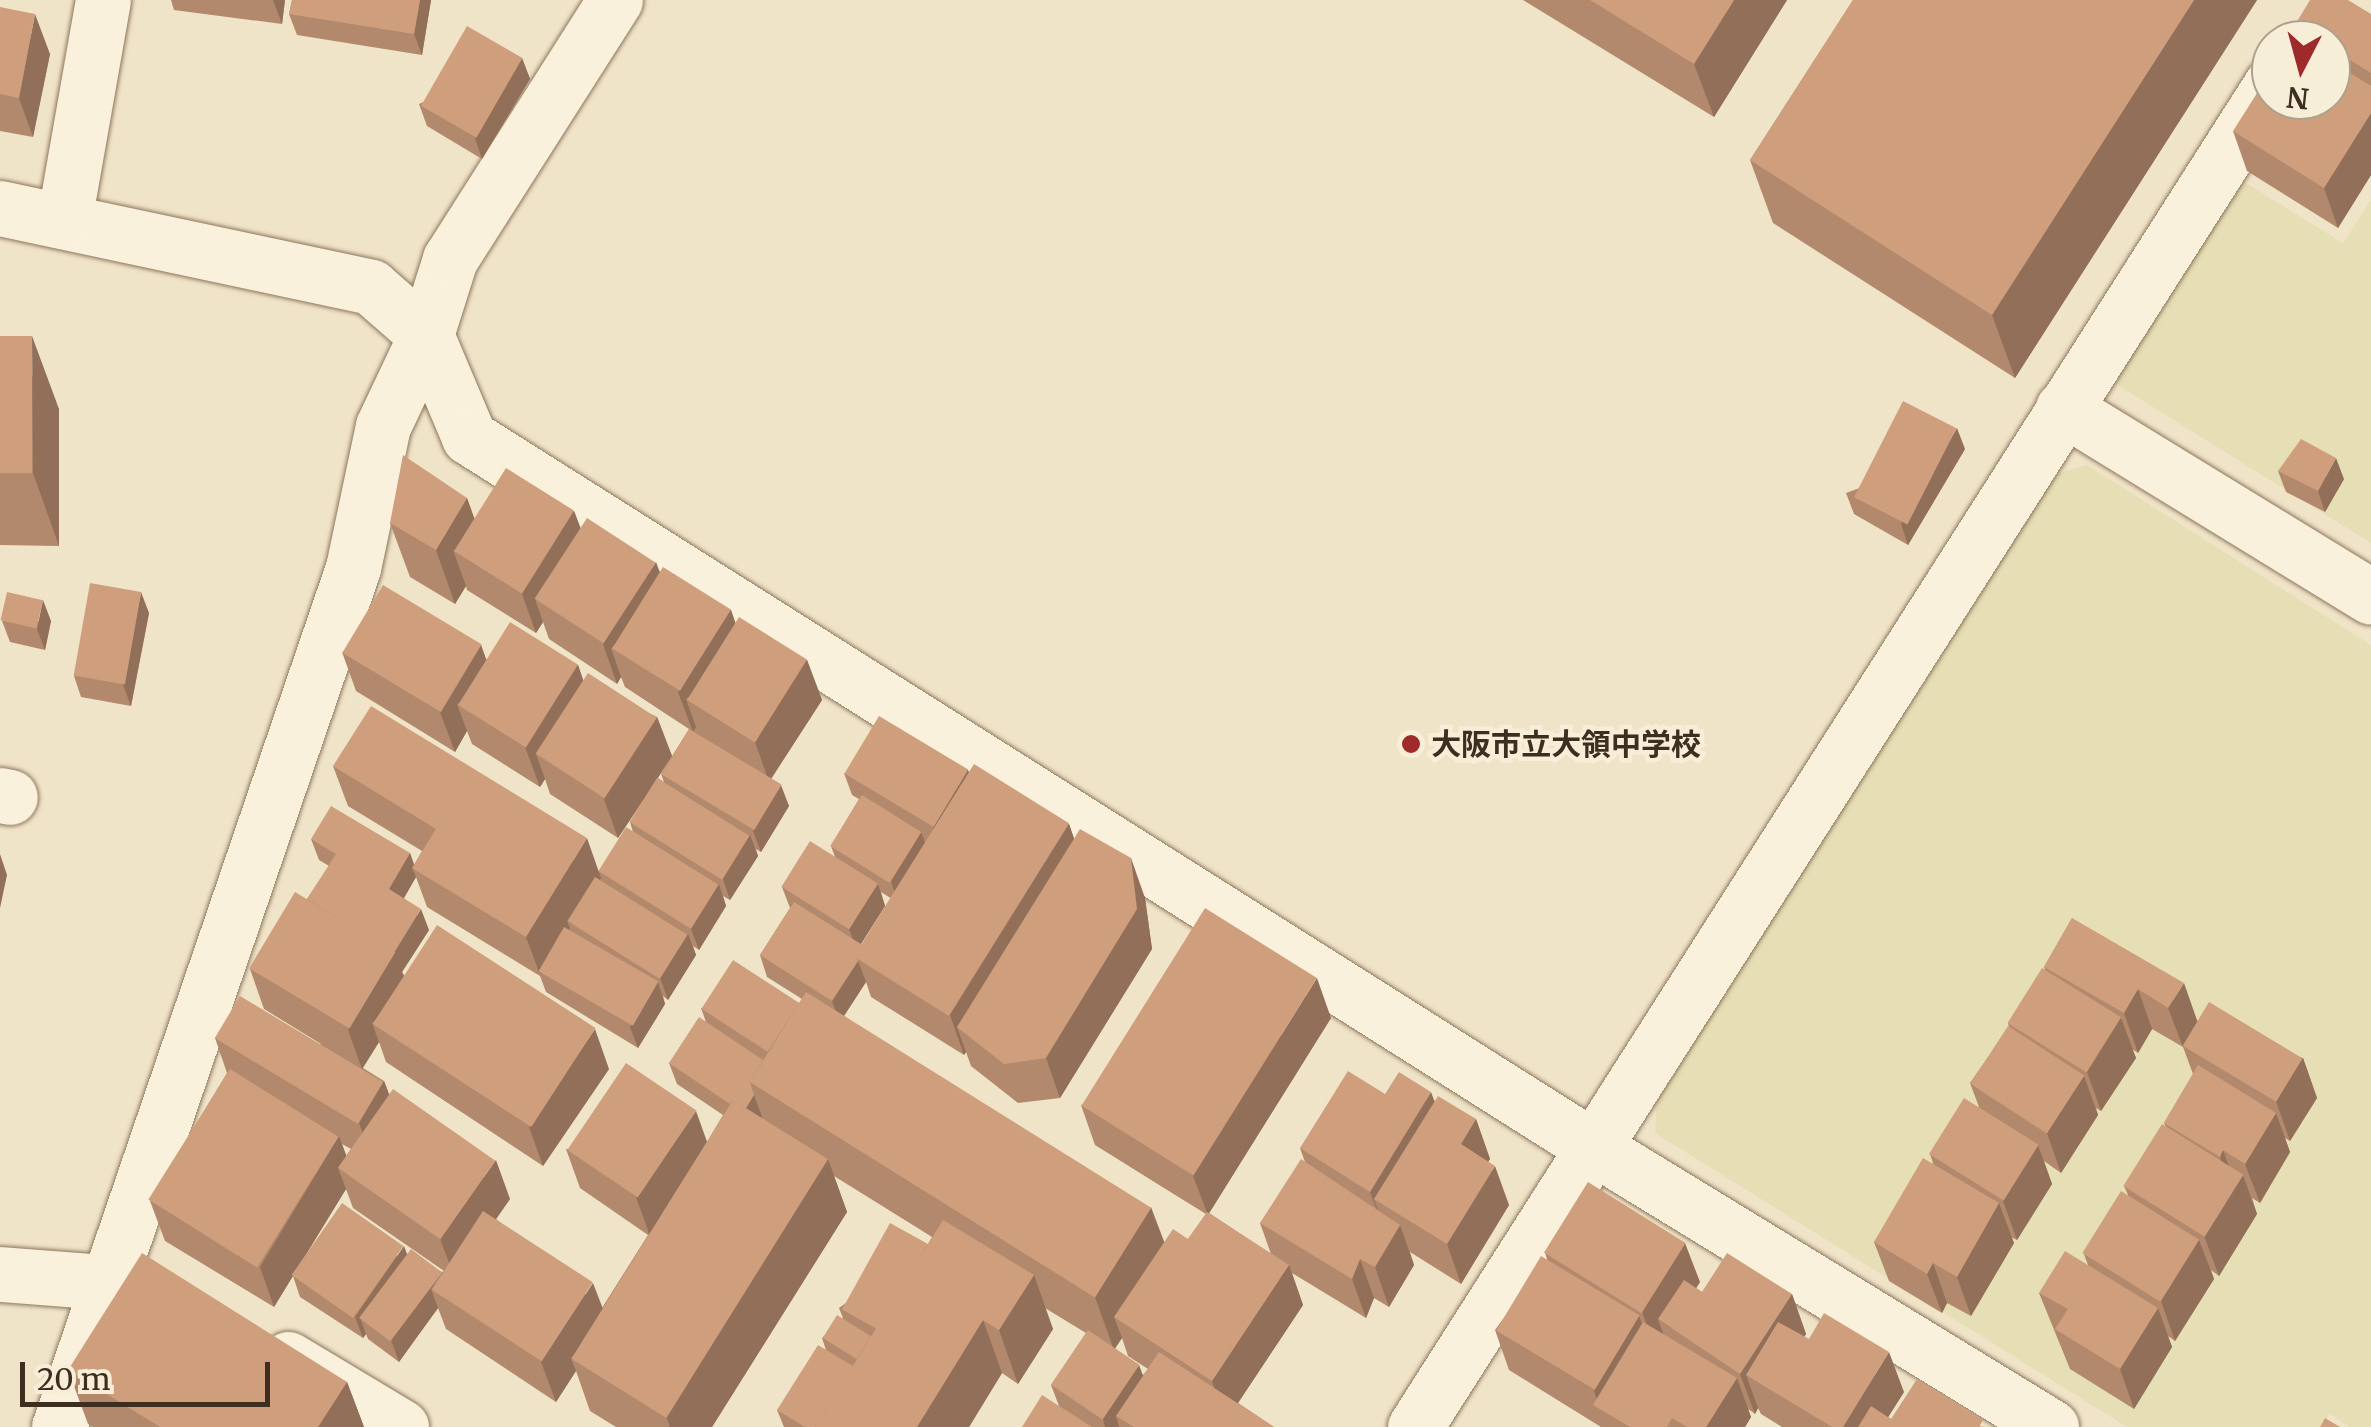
<!DOCTYPE html>
<meta charset="utf-8">
<style>
body{margin:0}
#map{position:relative;width:2371px;height:1427px;overflow:hidden;background:#f0e4c8;font-family:Merriweather,"Noto Sans JP",serif}
div>[style]{position:absolute}
[style*='--x']{left:calc(var(--x)*1px);top:calc(var(--y)*1px);width:calc(var(--w)*1px);rotate:calc(var(--a)*1deg)}
.farmland>*{inset:0;background:#e6deb5}
.roads{filter:drop-shadow(0 0 2px #8d765c) drop-shadow(0 0 2px #8d765c)}
.minor>*{height:55px;margin:-27.5px;padding:0 27.5px;transform-origin:27.5px;border-radius:27.5px;background:#faf1dc}
.wall>*{inset:0;background:#b2896c}
.shaded-wall>*{inset:0;background:#916f58}
.building>*{inset:0;background:#cf9f7d;transform-origin:0 0}
.dots>*{width:28px;height:28px;translate:-50% -50%;box-sizing:border-box;border:5px solid #f7eed8;border-radius:50%}
span{translate:-50% -50%;white-space:nowrap;text-align:center;line-height:1.15;-webkit-text-stroke:9px #f7eed8;paint-order:stroke}
.poi-label{font-size:30px;color:#3d2e20;font-weight:700}
.left{translate:0 -50%;text-align:left}
.north{position:absolute;left:2251px;top:20px;width:100px;height:100px;box-sizing:border-box;background:#f7eed8;border:2px solid #ada18e;border-radius:50%;rotate:186deg;font-size:28px;font-weight:700;line-height:40px;text-align:center;color:#3d2e20}
.north::after{content:'';display:block;margin:auto;width:35px;height:45px;background:#9e2a2b;clip-path:polygon(50% 0,100% 100%,50% 72%,0 100%)}
.scale{position:absolute;left:20px;top:1362px;width:250px;height:45px;box-sizing:border-box;border:5px solid #3d2e20;border-top:0;padding-left:12px;font-size:30px;line-height:35px;white-space:nowrap;color:#3d2e20;-webkit-text-stroke:8px #f7eed8;paint-order:stroke}
</style>
<div id="map">
<div class="farmland">
<div style="clip-path:polygon(2241px 180px,2343px 243px,2371px 200px,2371px 543px,2113px 382px)"></div>
<div style="clip-path:polygon(2087px 465px,2371px 645px,2371px 1427px,2349px 1427px,2330px 1414px,2321px 1427px,2127px 1427px,1655px 1133px,1657px 1099px,2046px 477px)"></div>
</div>
<div class="roads">
<div class="minor">
<div style="--x:0;--y:208;--w:379;--a:12"></div>
<div style="--x:371;--y:287;--w:73;--a:41.1"></div>
<div style="--x:426;--y:335;--w:111;--a:67.1"></div>
<div style="--x:469;--y:437;--w:1329;--a:32.28"></div>
<div style="--x:1593;--y:1147;--w:537;--a:31.44"></div>
<div style="--x:64;--y:221;--w:224;--a:-80"></div>
<div style="--x:2063;--y:408;--w:361;--a:31.5"></div>
<div style="--x:0;--y:795;--w:10;--a:11"></div>
<div style="--x:0;--y:1274;--w:105;--a:4.4"></div>
<div style="--x:288;--y:1359;--w:132;--a:31"></div>
<div style="--x:59;--y:1427;--w:908;--a:-71.11"></div>
<div style="--x:353;--y:568;--w:145;--a:-78.1"></div>
<div style="--x:383;--y:426;--w:101;--a:-64.7"></div>
<div style="--x:426;--y:335;--w:80;--a:-72.5"></div>
<div style="--x:450;--y:259;--w:307;--a:-57.5"></div>
<div style="--x:1415;--y:1427;--w:1592;--a:-57.47"></div>
</div>
</div>
<div class="wall">
<div style="clip-path:polygon(171px 0,285px 0,282px 24px,174px 10px)"></div>
<div style="clip-path:polygon(292px 0,431px 0,422px 55px,297px 35px,289px 14px)"></div>
<div style="clip-path:polygon(1523px 0,1787px 0,1714px 117px)"></div>
<div style="clip-path:polygon(1853px 0,2257px 0,2015px 378px,1773px 223px,1750px 160px)"></div>
<div style="clip-path:polygon(0 7px,50px 54px,33px 137px,0 131px)"></div>
<div style="clip-path:polygon(2371px 14px,2371px 175px,2338px 228px,2247px 171px,2233px 131px,2331px 100px,2331px 40px,2300px 40px,2295px 25px)"></div>
<div style="clip-path:polygon(522px 58px,530px 79px,482px 159px,427px 126px,419px 104px)"></div>
<div style="clip-path:polygon(0 336px,59px 409px,59px 546px,0 545px)"></div>
<div style="clip-path:polygon(1965px 449px,1908px 545px,1854px 514px,1846px 493px)"></div>
<div style="clip-path:polygon(2278px 471px,2344px 479px,2325px 512px,2286px 492px)"></div>
<div style="clip-path:polygon(evenodd,467px 498px,474px 518px,574px 511px,581px 529px,731px 610px,735px 623px,807px 660px,822px 700px,771px 779px,789px 806px,761px 852px,756px 849px,758px 856px,730px 900px,723px 896px,726px 906px,699px 950px,693px 946px,696px 955px,668px 1000px,663px 996px,665px 1004px,638px 1048px,546px 992px,540px 976px,427px 907px,416px 877px,404px 898px,429px 930px,402px 972px,404px 975px,609px 1069px,543px 1166px,386px 1062px,379px 1042px,363px 1068px,384px 1081px,389px 1094px,510px 1199px,496px 1219px,602px 1308px,648px 1235px,580px 1188px,566px 1149px,707px 1142px,723px 1115px,677px 1084px,669px 1063px,706px 1022px,701px 1008px,799px 1003px,802px 999px,767px 977px,760px 955px,790px 908px,782px 887px,835px 857px,831px 846px,859px 799px,852px 795px,844px 773px,968px 770px,969px 772px,1069px 824px,1074px 839px,1145px 898px,1152px 949px,1060px 1098px,1018px 1103px,971px 1066px,966px 1052px,964px 1055px,871px 997px,866px 982px,844px 1016px,1164px 1242px,1188px 1239px,1206px 1214px,1095px 1145px,1081px 1105px,1331px 1018px,1209px 1213px,1271px 1254px,1260px 1223px,1305px 1162px,1300px 1148px,1385px 1094px,1435px 1101px,1476px 1119px,1490px 1159px,1488px 1161px,1509px 1205px,1461px 1284px,1410px 1252px,1414px 1265px,1389px 1307px,1374px 1298px,1366px 1318px,1292px 1273px,1303px 1305px,1238px 1403px,1274px 1427px,1022px 1427px,1059px 1406px,1051px 1385px,1086px 1333px,1045px 1308px,1053px 1329px,1018px 1384px,1002px 1373px,969px 1427px,784px 1427px,777px 1410px,826px 1350px,822px 1338px,843px 1318px,839px 1308px,928px 1244px,932px 1237px,834px 1176px,847px 1212px,712px 1427px,616px 1427px,590px 1411px,576px 1371px,556px 1402px,446px 1329px,438px 1308px,399px 1362px,368px 1339px,366px 1334px,363px 1338px,300px 1297px,293px 1276px,274px 1307px,165px 1241px,150px 1201px,227px 1073px,215px 1038px,321px 1044px,264px 1009px,250px 969px,307px 899px,329px 866px,319px 860px,311px 839px,410px 853px,414px 865px,422px 851px,348px 806px,333px 766px,599px 871px,633px 832px,630px 822px,644px 799px,618px 838px,550px 794px,545px 779px,540px 787px,472px 744px,467px 731px,455px 752px,356px 691px,342px 652px,481px 645px,486px 659px,578px 665px,583px 681px,657px 717px,672px 756px,658px 778px,664px 782px,661px 774px,689px 729px,625px 687px,621px 677px,617px 684px,549px 639px,543px 622px,536px 633px,467px 590px,466px 586px,455px 604px,410px 577px,390px 523px,467px 498px,881px 892px,892px 899px,864px 946px,861px 944px,885px 906px,881px 892px,467px 498px,342px 1144px,351px 1149px,346px 1156px,342px 1144px,467px 498px,346px 1189px,353px 1208px,444px 1271px,442px 1272px,407px 1254px,294px 1274px,346px 1189px,467px 498px,1122px 1338px,1128px 1356px,1148px 1369px,1143px 1375px,1115px 1348px,1122px 1338px)"></div>
<div style="clip-path:polygon(149px 613px,131px 706px,81px 697px,74px 676px)"></div>
<div style="clip-path:polygon(2px 621px,51px 621px,45px 650px,10px 642px)"></div>
<div style="clip-path:polygon(2072px 918px,2198px 1021px,2303px 1058px,2317px 1098px,2290px 1141px,2285px 1138px,2290px 1152px,2260px 1203px,2252px 1198px,2257px 1214px,2219px 1276px,2211px 1270px,2214px 1279px,2175px 1341px,2168px 1336px,2172px 1347px,2134px 1409px,2070px 1369px,2039px 1293px,2088px 1265px,2084px 1254px,2128px 1195px,2124px 1186px,2166px 1127px,2164px 1123px,2193px 1074px,2183px 1047px,2152px 1029px,2138px 1053px,2132px 1049px,2136px 1058px,2101px 1111px,2096px 1108px,2098px 1115px,2061px 1173px,2044px 1161px,2052px 1184px,2017px 1240px,2011px 1237px,2014px 1243px,1971px 1316px,1947px 1303px,1942px 1313px,1889px 1281px,1874px 1242px,1933px 1163px,1930px 1154px,1979px 1107px,1970px 1083px,2009px 1027px,2008px 1023px,2045px 970px,2044px 967px)"></div>
<div style="clip-path:polygon(1545px 1253px,1700px 1282px,1696px 1288px,1702px 1292px,1792px 1294px,1806px 1334px,1804px 1337px,1904px 1392px,1888px 1417px,1891px 1419px,1986px 1427px,1782px 1427px,1761px 1414px,1758px 1408px,1755px 1414px,1748px 1409px,1751px 1417px,1745px 1427px,1601px 1427px,1509px 1370px,1495px 1330px,1547px 1259px)"></div>
<div style="clip-path:polygon(68px 1370px,347px 1382px,364px 1427px,93px 1427px,88px 1424px)"></div>
</div>
<div class="shaded-wall">
<div style="clip-path:polygon(273px 0,285px 0,282px 24px)"></div>
<div style="clip-path:polygon(420px 0,431px 0,422px 55px,414px 34px)"></div>
<div style="clip-path:polygon(1734px 0,1787px 0,1714px 117px,1694px 64px)"></div>
<div style="clip-path:polygon(2194px 0,2257px 0,2015px 378px,1992px 315px)"></div>
<div style="clip-path:polygon(35px 14px,50px 54px,33px 137px,19px 98px)"></div>
<div style="clip-path:polygon(522px 58px,530px 79px,482px 159px,475px 138px)"></div>
<div style="clip-path:polygon(2371px 113px,2371px 175px,2338px 228px,2324px 188px)"></div>
<div style="clip-path:polygon(32px 336px,59px 409px,59px 546px,33px 473px)"></div>
<div style="clip-path:polygon(1957px 428px,1965px 449px,1908px 545px,1901px 524px)"></div>
<div style="clip-path:polygon(2336px 458px,2344px 479px,2325px 512px,2318px 491px)"></div>
<div style="clip-path:polygon(467px 498px,486px 551px,453px 550px,466px 586px,455px 604px,436px 550px)"></div>
<div style="clip-path:polygon(574px 511px,589px 551px,535px 599px,543px 622px,536px 633px,522px 594px)"></div>
<div style="clip-path:polygon(656px 562px,671px 601px,611px 648px,621px 677px,617px 684px,603px 644px)"></div>
<div style="clip-path:polygon(141px 592px,149px 613px,131px 706px,123px 685px)"></div>
<div style="clip-path:polygon(43px 600px,51px 621px,45px 650px,37px 629px)"></div>
<div style="clip-path:polygon(731px 610px,745px 650px,686px 699px,696px 727px,693px 732px,678px 692px)"></div>
<div style="clip-path:polygon(481px 645px,495px 685px,457px 704px,467px 731px,455px 752px,440px 712px)"></div>
<div style="clip-path:polygon(807px 660px,822px 700px,769px 782px,755px 742px)"></div>
<div style="clip-path:polygon(578px 665px,592px 705px,536px 754px,545px 779px,540px 787px,525px 747px)"></div>
<div style="clip-path:polygon(657px 717px,672px 756px,618px 838px,604px 799px)"></div>
<div style="clip-path:polygon(968px 770px,976px 791px,941px 849px,933px 827px)"></div>
<div style="clip-path:polygon(781px 785px,789px 806px,761px 852px,753px 831px)"></div>
<div style="clip-path:polygon(1069px 824px,1083px 864px,957px 1027px,966px 1052px,964px 1055px,950px 1015px)"></div>
<div style="clip-path:polygon(921px 832px,929px 853px,898px 903px,891px 881px)"></div>
<div style="clip-path:polygon(750px 835px,758px 856px,730px 900px,723px 879px)"></div>
<div style="clip-path:polygon(587px 838px,601px 878px,572px 924px,567px 921px,570px 928px,542px 974px,539px 972px,526px 937px)"></div>
<div style="clip-path:polygon(410px 853px,416px 870px,412px 868px,416px 877px,397px 910px,389px 889px)"></div>
<div style="clip-path:polygon(0 854px,7px 875px,0 908px)"></div>
<div style="clip-path:polygon(1131px 858px,1145px 898px,1152px 949px,1060px 1098px,1046px 1058px)"></div>
<div style="clip-path:polygon(719px 884px,726px 906px,699px 950px,691px 929px)"></div>
<div style="clip-path:polygon(878px 884px,885px 906px,857px 950px,849px 929px)"></div>
<div style="clip-path:polygon(421px 909px,429px 930px,402px 972px,410px 992px,372px 1023px,379px 1042px,362px 1069px,348px 1030px)"></div>
<div style="clip-path:polygon(688px 934px,696px 955px,668px 1000px,660px 978px)"></div>
<div style="clip-path:polygon(858px 961px,866px 982px,840px 1022px,832px 1001px)"></div>
<div style="clip-path:polygon(1317px 978px,1331px 1018px,1208px 1215px,1193px 1176px)"></div>
<div style="clip-path:polygon(658px 982px,665px 1004px,638px 1048px,630px 1027px)"></div>
<div style="clip-path:polygon(2184px 983px,2198px 1023px,2183px 1047px,2168px 1008px)"></div>
<div style="clip-path:polygon(2138px 989px,2152px 1029px,2138px 1053px,2124px 1013px)"></div>
<div style="clip-path:polygon(2121px 1018px,2136px 1058px,2101px 1111px,2087px 1072px)"></div>
<div style="clip-path:polygon(595px 1029px,609px 1069px,543px 1166px,529px 1127px)"></div>
<div style="clip-path:polygon(2303px 1058px,2317px 1098px,2290px 1141px,2276px 1101px)"></div>
<div style="clip-path:polygon(2084px 1076px,2098px 1115px,2061px 1173px,2047px 1133px)"></div>
<div style="clip-path:polygon(384px 1081px,399px 1120px,373px 1162px,359px 1123px)"></div>
<div style="clip-path:polygon(1431px 1092px,1446px 1132px,1374px 1199px,1385px 1231px,1370px 1192px)"></div>
<div style="clip-path:polygon(754px 1095px,762px 1117px,751px 1134px,743px 1113px)"></div>
<div style="clip-path:polygon(696px 1111px,710px 1150px,650px 1236px,636px 1197px)"></div>
<div style="clip-path:polygon(2276px 1113px,2290px 1152px,2260px 1203px,2245px 1164px)"></div>
<div style="clip-path:polygon(1476px 1119px,1490px 1159px,1475px 1183px,1461px 1144px)"></div>
<div style="clip-path:polygon(339px 1136px,354px 1176px,338px 1168px,346px 1189px,274px 1307px,260px 1267px)"></div>
<div style="clip-path:polygon(2038px 1145px,2052px 1184px,2017px 1240px,2003px 1201px)"></div>
<div style="clip-path:polygon(2223px 1150px,2236px 1186px,2243px 1175px,2257px 1214px,2219px 1276px,2204px 1236px,2232px 1192px,2220px 1157px)"></div>
<div style="clip-path:polygon(828px 1159px,847px 1212px,712px 1427px,670px 1427px,666px 1416px)"></div>
<div style="clip-path:polygon(496px 1160px,510px 1199px,455px 1278px,440px 1239px)"></div>
<div style="clip-path:polygon(1495px 1166px,1509px 1205px,1461px 1284px,1447px 1244px)"></div>
<div style="clip-path:polygon(1999px 1203px,2014px 1243px,1971px 1316px,1957px 1277px)"></div>
<div style="clip-path:polygon(1151px 1207px,1171px 1260px,1114px 1317px,1122px 1338px,1114px 1350px,1095px 1297px)"></div>
<div style="clip-path:polygon(1400px 1225px,1414px 1265px,1389px 1307px,1375px 1267px)"></div>
<div style="clip-path:polygon(2199px 1240px,2214px 1279px,2175px 1341px,2161px 1301px)"></div>
<div style="clip-path:polygon(1685px 1243px,1700px 1282px,1671px 1328px,1658px 1319px,1665px 1339px,1657px 1352px,1642px 1312px)"></div>
<div style="clip-path:polygon(404px 1246px,412px 1267px,360px 1318px,366px 1334px,363px 1338px,355px 1317px)"></div>
<div style="clip-path:polygon(1360px 1259px,1374px 1298px,1366px 1318px,1352px 1279px)"></div>
<div style="clip-path:polygon(1933px 1263px,1947px 1303px,1942px 1313px,1927px 1274px)"></div>
<div style="clip-path:polygon(1289px 1265px,1303px 1305px,1226px 1421px,1212px 1381px)"></div>
<div style="clip-path:polygon(442px 1272px,431px 1289px,438px 1308px,399px 1362px,391px 1340px)"></div>
<div style="clip-path:polygon(1034px 1275px,1053px 1329px,1018px 1384px,999px 1330px)"></div>
<div style="clip-path:polygon(593px 1283px,608px 1322px,571px 1358px,576px 1371px,556px 1402px,541px 1362px)"></div>
<div style="clip-path:polygon(1792px 1294px,1806px 1334px,1770px 1389px,1746px 1375px,1758px 1408px,1755px 1414px,1740px 1374px)"></div>
<div style="clip-path:polygon(2158px 1308px,2172px 1347px,2134px 1409px,2120px 1369px)"></div>
<div style="clip-path:polygon(1639px 1316px,1654px 1356px,1600px 1409px,1594px 1391px)"></div>
<div style="clip-path:polygon(983px 1320px,1002px 1373px,969px 1427px,917px 1427px)"></div>
<div style="clip-path:polygon(1889px 1352px,1904px 1392px,1882px 1427px,1843px 1427px)"></div>
<div style="clip-path:polygon(1139px 1365px,1147px 1386px,1116px 1416px,1119px 1427px,1105px 1427px,1103px 1419px)"></div>
<div style="clip-path:polygon(1737px 1378px,1751px 1417px,1745px 1427px,1706px 1427px)"></div>
<div style="clip-path:polygon(347px 1382px,364px 1427px,318px 1427px)"></div>
</div>
<div class="building">
<div style="clip-path:polygon(292px 0,420px 0,414px 34px,289px 14px)"></div>
<div style="clip-path:polygon(1590px 0,1734px 0,1694px 64px)"></div>
<div style="clip-path:polygon(1853px 0,2194px 0,1992px 315px,1750px 160px)"></div>
<div style="clip-path:polygon(2310px 0,2348px 0,2371px 14px,2371px 73px,2331px 48px,2331px 40px,2319px 40px,2295px 25px)"></div>
<div style="clip-path:polygon(0 7px,35px 14px,19px 98px,0 94px)"></div>
<div style="left:467px;top:26px;width:64px;height:92px;rotate:30deg"></div>
<div style="clip-path:polygon(2331px 61px,2371px 86px,2371px 113px,2324px 188px,2233px 131px,2271px 71px,2271px 100px,2331px 100px)"></div>
<div style="left:0;top:336px;width:32px;height:137px"></div>
<div style="left:1903px;top:401px;width:60px;height:108px;rotate:27deg"></div>
<div style="clip-path:polygon(2301px 439px,2336px 458px,2318px 491px,2278px 471px)"></div>
<div style="clip-path:polygon(403px 455px,467px 498px,436px 550px,390px 523px)"></div>
<div style="left:506px;top:468px;width:80px;height:98px;rotate:32deg"></div>
<div style="left:587px;top:518px;width:82px;height:96px;rotate:33deg"></div>
<div style="left:663px;top:567px;width:80px;height:96px;rotate:32deg"></div>
<div style="left:90px;top:583px;width:52px;height:94px;rotate:10deg"></div>
<div style="left:383px;top:585px;width:115px;height:79px;rotate:31deg"></div>
<div style="left:7px;top:592px;width:37px;height:29px;rotate:13deg"></div>
<div style="left:739px;top:617px;width:80px;height:98px;rotate:32deg"></div>
<div style="left:510px;top:622px;width:80px;height:98px;rotate:32deg"></div>
<div style="left:588px;top:673px;width:82px;height:96px;rotate:33deg"></div>
<div style="clip-path:polygon(371px 706px,587px 838px,526px 937px,412px 868px,436px 829px,333px 766px)"></div>
<div style="left:879px;top:716px;width:104px;height:67px;rotate:31deg"></div>
<div style="left:689px;top:729px;width:108px;height:53px;rotate:31deg"></div>
<div style="left:974px;top:764px;width:112px;height:227px;rotate:32deg"></div>
<div style="left:657px;top:778px;width:109px;height:52px;rotate:32deg"></div>
<div style="left:862px;top:795px;width:70px;height:60px;rotate:32deg"></div>
<div style="clip-path:polygon(331px 806px,410px 853px,389px 889px,421px 909px,394px 952px,307px 899px,336px 854px,311px 839px)"></div>
<div style="left:626px;top:827px;width:109px;height:52px;rotate:32deg"></div>
<div style="clip-path:polygon(1080px 829px,1131px 858px,1137px 909px,1046px 1058px,1004px 1064px,957px 1027px)"></div>
<div style="left:810px;top:841px;width:80px;height:54px;rotate:32deg"></div>
<div style="left:595px;top:877px;width:109px;height:52px;rotate:32deg"></div>
<div style="left:295px;top:892px;width:117px;height:89px;rotate:31deg"></div>
<div style="clip-path:polygon(794px 902px,864px 946px,857px 958px,858px 961px,832px 1001px,760px 955px)"></div>
<div style="left:1205px;top:908px;width:132px;height:233px;rotate:32deg"></div>
<div style="clip-path:polygon(2072px 918px,2184px 983px,2168px 1008px,2138px 989px,2124px 1013px,2044px 967px)"></div>
<div style="left:437px;top:925px;width:189px;height:118px;rotate:33deg"></div>
<div style="left:564px;top:927px;width:109px;height:51px;rotate:30deg"></div>
<div style="left:733px;top:960px;width:79px;height:58px;rotate:33deg"></div>
<div style="left:2042px;top:968px;width:93px;height:65px;rotate:32deg"></div>
<div style="left:806px;top:992px;width:407px;height:106px;rotate:32deg"></div>
<div style="left:240px;top:996px;width:167px;height:49px;rotate:31deg"></div>
<div style="left:2209px;top:1002px;width:109px;height:51px;rotate:31deg"></div>
<div style="clip-path:polygon(699px 1017px,763px 1060px,750px 1082px,754px 1095px,746px 1108px,733px 1100px,730px 1104px,669px 1063px)"></div>
<div style="left:2008px;top:1026px;width:91px;height:69px;rotate:33deg"></div>
<div style="left:626px;top:1063px;width:85px;height:105px;rotate:34deg"></div>
<div style="clip-path:polygon(2198px 1065px,2276px 1113px,2245px 1164px,2223px 1150px,2220px 1157px,2164px 1123px)"></div>
<div style="left:230px;top:1069px;width:128px;height:154px;rotate:32deg"></div>
<div style="clip-path:polygon(1348px 1071px,1385px 1094px,1399px 1072px,1431px 1092px,1370px 1192px,1300px 1148px)"></div>
<div style="left:393px;top:1089px;width:125px;height:96px;rotate:35deg"></div>
<div style="clip-path:polygon(1438px 1096px,1476px 1119px,1461px 1144px,1495px 1166px,1447px 1244px,1374px 1199px)"></div>
<div style="left:1964px;top:1098px;width:88px;height:66px;rotate:32deg"></div>
<div style="left:733px;top:1100px;width:112px;height:305px;rotate:32deg"></div>
<div style="left:2162px;top:1124px;width:96px;height:73px;rotate:32deg"></div>
<div style="clip-path:polygon(1923px 1158px,1999px 1203px,1957px 1277px,1933px 1263px,1927px 1274px,1874px 1242px)"></div>
<div style="clip-path:polygon(1301px 1159px,1400px 1225px,1375px 1267px,1360px 1259px,1352px 1279px,1260px 1223px)"></div>
<div style="left:1588px;top:1182px;width:115px;height:83px;rotate:32deg"></div>
<div style="left:2121px;top:1191px;width:92px;height:73px;rotate:32deg"></div>
<div style="left:342px;top:1203px;width:75px;height:88px;rotate:35deg"></div>
<div style="left:483px;top:1211px;width:131px;height:94px;rotate:33deg"></div>
<div style="clip-path:polygon(1207px 1212px,1289px 1265px,1212px 1381px,1114px 1317px,1173px 1229px,1188px 1239px)"></div>
<div style="clip-path:polygon(943px 1220px,1034px 1275px,999px 1330px,983px 1320px,917px 1427px,815px 1427px)"></div>
<div style="left:890px;top:1223px;width:43px;height:99px;rotate:29deg"></div>
<div style="left:411px;top:1249px;width:39px;height:86px;rotate:37deg"></div>
<div style="clip-path:polygon(2065px 1251px,2158px 1308px,2120px 1369px,2055px 1329px,2068px 1309px,2039px 1293px)"></div>
<div style="clip-path:polygon(142px 1253px,347px 1382px,318px 1427px,160px 1427px,68px 1370px)"></div>
<div style="clip-path:polygon(1727px 1253px,1792px 1294px,1740px 1374px,1658px 1319px,1684px 1280px,1702px 1292px)"></div>
<div style="left:1541px;top:1256px;width:115px;height:87px;rotate:31deg"></div>
<div style="clip-path:polygon(1824px 1313px,1889px 1352px,1843px 1427px,1832px 1427px,1746px 1375px,1778px 1322px,1809px 1339px)"></div>
<div style="left:837px;top:1315px;width:40px;height:27px;rotate:32deg"></div>
<div style="clip-path:polygon(1643px 1322px,1737px 1378px,1706px 1427px,1687px 1427px,1672px 1418px,1667px 1427px,1630px 1427px,1593px 1405px)"></div>
<div style="left:1088px;top:1330px;width:62px;height:66px;rotate:34deg"></div>
<div style="clip-path:polygon(818px 1345px,853px 1366px,815px 1427px,805px 1427px,777px 1410px)"></div>
<div style="clip-path:polygon(1159px 1352px,1274px 1427px,1134px 1427px,1116px 1416px)"></div>
<div style="clip-path:polygon(1917px 1379px,1983px 1420px,1979px 1427px,1858px 1427px,1871px 1406px,1891px 1419px)"></div>
<div style="clip-path:polygon(1042px 1395px,1092px 1427px,1022px 1427px)"></div>
<div style="clip-path:polygon(2325px 1418px,2340px 1427px,2320px 1427px)"></div>
</div>
<div class="dots">
<div style="left:1411px;top:744px;background:#9e2a2b"></div>
</div>
<div class="poi-label">
<span class="left" style="left:1431px;top:744px">大阪市立大領中学校</span>
</div>
<div class="north">N</div>
<div class="scale">20 m</div>
</div>
